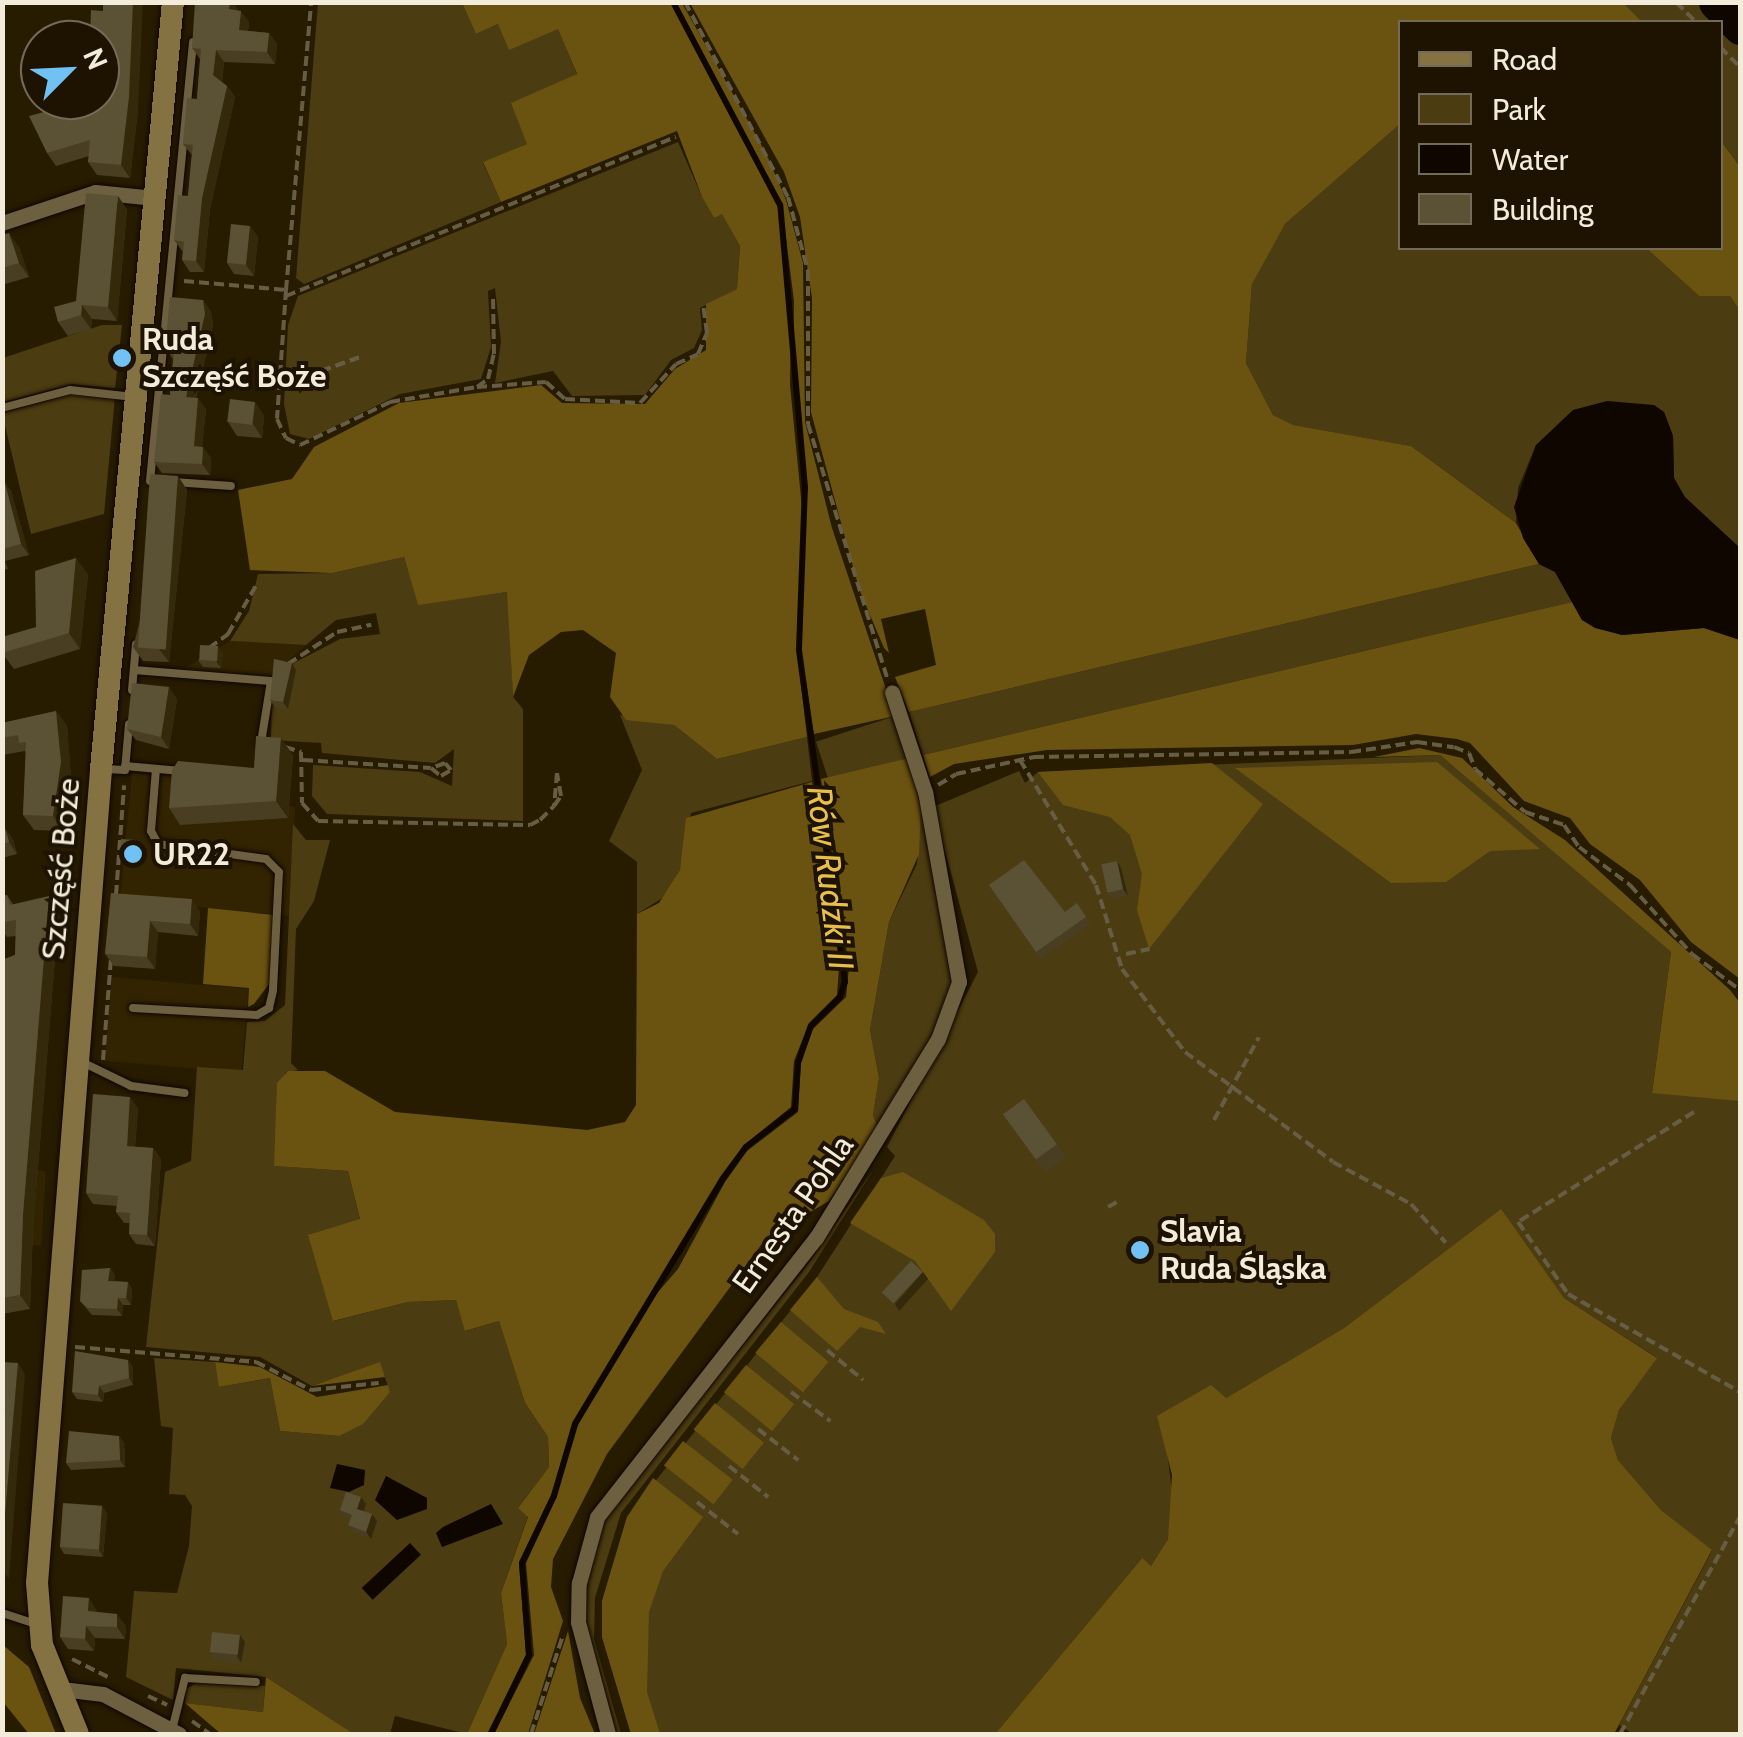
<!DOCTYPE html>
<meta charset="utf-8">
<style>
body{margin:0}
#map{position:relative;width:1743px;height:1737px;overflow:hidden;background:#271c00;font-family:Cabin,sans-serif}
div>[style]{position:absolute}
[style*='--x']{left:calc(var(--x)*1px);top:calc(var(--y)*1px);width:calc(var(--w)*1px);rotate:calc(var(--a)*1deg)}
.built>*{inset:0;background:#322400;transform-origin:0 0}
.green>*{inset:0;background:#4c3c11;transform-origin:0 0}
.forest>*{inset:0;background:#6a5310;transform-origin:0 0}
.water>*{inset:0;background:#0f0600;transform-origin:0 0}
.stream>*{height:6px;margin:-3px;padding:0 3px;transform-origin:3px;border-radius:3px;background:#0f0600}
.river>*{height:35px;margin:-17.5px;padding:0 17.5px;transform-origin:17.5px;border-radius:17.5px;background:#0f0600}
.path>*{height:4px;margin-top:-2px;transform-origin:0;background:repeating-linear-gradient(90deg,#675d45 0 10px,transparent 0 15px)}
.roads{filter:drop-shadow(0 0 2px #100600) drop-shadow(0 0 2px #100600)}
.lane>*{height:8px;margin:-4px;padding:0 4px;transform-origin:4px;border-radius:4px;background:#6c6041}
.street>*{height:15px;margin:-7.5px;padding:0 7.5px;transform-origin:7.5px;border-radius:7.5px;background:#6c6041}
.secondary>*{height:22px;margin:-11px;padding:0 11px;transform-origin:11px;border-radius:11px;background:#847243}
.wall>*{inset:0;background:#493e21;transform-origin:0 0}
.shaded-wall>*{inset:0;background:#34290b}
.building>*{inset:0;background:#5b5135;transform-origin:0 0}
.dots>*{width:28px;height:28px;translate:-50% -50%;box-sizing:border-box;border:5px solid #1d1300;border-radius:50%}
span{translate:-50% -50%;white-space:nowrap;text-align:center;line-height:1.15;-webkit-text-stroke:8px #1d1300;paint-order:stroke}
.poi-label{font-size:32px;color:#f3ecdb;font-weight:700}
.left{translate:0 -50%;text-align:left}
.street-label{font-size:32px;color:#f3ecdb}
.water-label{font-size:35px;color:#e8bf4d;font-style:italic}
.frame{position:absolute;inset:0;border:5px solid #f3ecdb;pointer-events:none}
.legend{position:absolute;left:1398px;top:20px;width:325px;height:230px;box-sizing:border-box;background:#1d1300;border:2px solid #736a58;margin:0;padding:12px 18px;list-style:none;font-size:30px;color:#f3ecdb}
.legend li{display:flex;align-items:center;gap:20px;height:50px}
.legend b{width:50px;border:2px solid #736a58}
.north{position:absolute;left:20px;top:20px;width:100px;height:100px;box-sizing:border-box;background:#1d1300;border:2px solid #736a58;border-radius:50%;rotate:66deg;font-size:28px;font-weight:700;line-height:40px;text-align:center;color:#f3ecdb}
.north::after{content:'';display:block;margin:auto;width:35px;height:45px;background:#71c1f5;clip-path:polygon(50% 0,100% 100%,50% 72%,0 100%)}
</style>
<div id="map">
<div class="built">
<div style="clip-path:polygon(230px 641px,306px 645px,270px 677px,180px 671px)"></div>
<div style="clip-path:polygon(132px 773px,190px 778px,295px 807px,289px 916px,120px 899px)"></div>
<div style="left:112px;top:977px;width:137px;height:84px;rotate:5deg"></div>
<div style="clip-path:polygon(22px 1170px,46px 1171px,41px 1246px,7px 1243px)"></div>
</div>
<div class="green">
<div style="clip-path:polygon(443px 2px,462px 3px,476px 34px,498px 24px,558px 28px,577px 75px,527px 144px,483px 163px,501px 202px,304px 284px,296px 278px,318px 3px)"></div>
<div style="clip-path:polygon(1620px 3px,1713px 3px,1740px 29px,1740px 167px,1721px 141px,1720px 22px,1642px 22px)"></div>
<div style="clip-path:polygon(1400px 124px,1400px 248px,1646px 248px,1699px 296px,1730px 296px,1740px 311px,1740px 548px,1685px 498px,1674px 478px,1673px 436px,1664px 412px,1536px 445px,1518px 488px,1516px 523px,1411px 446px,1292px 425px,1273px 415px,1246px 363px,1252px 284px,1263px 256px,1285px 224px)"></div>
<div style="clip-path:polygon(678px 142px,702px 197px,714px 218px,722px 213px,740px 246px,737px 289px,700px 308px,702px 330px,694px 348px,671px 360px,645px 395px,572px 396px,553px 371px,495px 383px,501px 342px,495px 288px,488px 291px,491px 347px,481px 379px,400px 394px,309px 439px,290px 434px,284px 404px,288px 325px,298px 296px)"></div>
<div style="clip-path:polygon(102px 325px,122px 325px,115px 388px,72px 384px,3px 402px,3px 358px)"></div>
<div style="clip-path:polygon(75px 393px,115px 397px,104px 514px,31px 534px,2px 413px)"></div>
<div style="clip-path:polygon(404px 557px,418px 604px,508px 592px,513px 697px,523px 709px,523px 821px,327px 814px,312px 796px,313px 765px,420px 772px,452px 786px,454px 749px,435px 763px,322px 753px,321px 743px,271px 740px,272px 689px,294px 663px,340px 639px,380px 634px,376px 613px,336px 620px,306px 645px,230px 641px,249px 611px,258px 574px,332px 573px)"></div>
<div style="clip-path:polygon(1539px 564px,1555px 572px,1572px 602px,923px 755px,909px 712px)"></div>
<div style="clip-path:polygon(620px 715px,674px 725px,717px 759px,807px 737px,812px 781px,691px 813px,680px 870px,664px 897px,637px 914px,637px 862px,609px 841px,642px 770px)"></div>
<div style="left:895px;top:716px;width:44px;height:83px;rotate:72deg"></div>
<div style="clip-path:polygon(1440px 755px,1671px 952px,1652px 1092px,1740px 1099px,1740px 1734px,1633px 1734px,1619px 1725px,1712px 1551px,1661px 1510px,1618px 1460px,1611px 1438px,1619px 1410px,1656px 1357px,1564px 1298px,1500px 1210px,1344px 1328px,1226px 1398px,1166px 1444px,1174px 1507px,1168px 1539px,1151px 1566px,1141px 1559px,995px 1734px,631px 1734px,602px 1637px,602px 1601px,627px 1517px,817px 1277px,883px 1175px,895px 1156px,887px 1147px,978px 972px,933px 807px,1019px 771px,1025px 783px,1038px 772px)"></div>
<div style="clip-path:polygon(921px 808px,953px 982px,933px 1037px,878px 1128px,873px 1115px,879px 1078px,870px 1030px,889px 922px,917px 864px)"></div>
<div style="clip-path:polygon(293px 824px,306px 840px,330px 840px,314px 901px,296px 929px,291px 1063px,298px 1070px,285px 1073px,275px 1166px,348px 1171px,360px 1220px,334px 1321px,408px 1302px,456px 1300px,466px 1331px,499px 1321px,525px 1403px,548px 1437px,549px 1467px,518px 1508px,528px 1516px,501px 1593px,507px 1644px,467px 1734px,395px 1716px,390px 1734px,354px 1734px,266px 1677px,176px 1668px,173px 1700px,126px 1677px,134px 1591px,177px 1593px,189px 1546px,192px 1506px,185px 1495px,169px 1494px,173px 1428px,161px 1426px,154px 1358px,215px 1362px,220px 1387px,270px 1378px,280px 1431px,339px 1436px,390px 1392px,380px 1363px,312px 1386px,260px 1357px,146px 1347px,165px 1172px,191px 1161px,197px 1067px,243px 1070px,247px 1022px,265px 1021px,285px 1005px)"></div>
<div style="clip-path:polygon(875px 1167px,809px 1272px,621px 1513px,595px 1598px,594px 1639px,621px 1734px,614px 1734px,584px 1616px,590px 1564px,606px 1516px,805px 1268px)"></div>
<div style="clip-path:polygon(200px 1681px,265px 1686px,263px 1712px,185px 1703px,186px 1689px)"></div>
</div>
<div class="forest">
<div style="clip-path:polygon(462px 3px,671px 3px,768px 180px,779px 206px,791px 303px,790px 385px,803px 518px,797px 651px,807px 737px,717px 759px,674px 725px,626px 720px,610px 697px,616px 653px,583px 630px,561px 632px,529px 655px,513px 697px,507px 592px,418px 605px,404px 557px,332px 573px,250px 570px,238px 490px,292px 479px,314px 447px,399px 403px,541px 385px,562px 403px,645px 404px,675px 369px,706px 350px,706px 304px,737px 289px,740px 246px,722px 214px,714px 218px,702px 197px,677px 131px,501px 202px,483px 162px,527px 144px,511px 103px,577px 74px,558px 29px,509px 50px,498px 24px,476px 34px)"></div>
<div style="clip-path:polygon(676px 3px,682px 3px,766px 153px,786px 200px,803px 263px,805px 422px,832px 528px,895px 716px,814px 734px,801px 649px,804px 443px,793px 385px,794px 301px,782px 206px)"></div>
<div style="clip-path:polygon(690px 3px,1624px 4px,1642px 22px,1400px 22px,1400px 124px,1285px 224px,1252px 284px,1246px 363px,1273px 415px,1293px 425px,1411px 446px,1516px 523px,1539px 564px,909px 712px,895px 677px,936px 665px,925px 609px,881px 619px,889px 653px,884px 648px,859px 589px,811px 412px,812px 298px,800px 217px,784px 172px)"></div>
<div style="clip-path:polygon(1721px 141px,1740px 167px,1740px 311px,1730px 296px,1699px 296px,1646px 248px,1720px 248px)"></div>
<div style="clip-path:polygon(1572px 602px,1582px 620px,1622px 635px,1704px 628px,1740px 640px,1740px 979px,1691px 942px,1640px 880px,1590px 844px,1570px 818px,1524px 801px,1470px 743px,1457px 739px,1416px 734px,1353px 745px,1047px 750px,954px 764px,930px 777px,923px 755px)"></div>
<div style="clip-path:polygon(1419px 748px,1462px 758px,1513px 807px,1565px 840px,1730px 990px,1740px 1003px,1740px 1101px,1652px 1093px,1671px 952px,1440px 755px,1374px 757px)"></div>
<div style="clip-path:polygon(909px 758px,921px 808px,919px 854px,889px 922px,870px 1030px,879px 1078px,873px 1115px,878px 1128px,829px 1201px,767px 1237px,607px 1454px,553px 1559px,551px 1587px,563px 1621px,528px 1734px,494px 1734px,534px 1655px,526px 1563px,555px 1500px,578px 1425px,639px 1314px,678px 1269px,725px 1182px,747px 1151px,798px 1112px,801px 1062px,813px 1029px,846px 997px,849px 967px,821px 779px)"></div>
<div style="clip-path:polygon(1437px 762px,1540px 849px,1490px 851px,1446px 882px,1391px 883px,1235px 768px)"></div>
<div style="clip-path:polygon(1212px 763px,1263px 804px,1149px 949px,1137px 910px,1142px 874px,1130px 835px,1110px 817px,1063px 805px,1038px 772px)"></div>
<div style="clip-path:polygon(812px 782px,840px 953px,837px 995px,809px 1023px,794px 1061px,791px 1107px,744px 1145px,720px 1177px,573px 1421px,551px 1495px,519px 1562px,526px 1655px,487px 1734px,467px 1734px,507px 1644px,501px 1593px,528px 1517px,518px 1508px,549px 1467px,548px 1437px,525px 1403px,499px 1321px,465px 1331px,456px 1300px,408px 1302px,333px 1321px,308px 1235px,360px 1219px,348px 1171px,274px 1166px,277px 1083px,288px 1071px,325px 1071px,395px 1112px,587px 1130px,625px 1122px,636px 1105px,637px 914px,659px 903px,680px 870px,686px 818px)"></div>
<div style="clip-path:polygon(208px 908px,274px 915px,269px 984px,254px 1004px,248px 1007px,249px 988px,203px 984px)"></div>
<div style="clip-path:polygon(903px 1172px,984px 1220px,995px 1234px,995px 1252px,951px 1311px,915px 1261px,850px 1223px,881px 1178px)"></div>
<div style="clip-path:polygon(1501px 1209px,1564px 1298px,1657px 1358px,1619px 1410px,1611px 1438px,1618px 1460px,1661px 1510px,1712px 1550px,1614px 1734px,995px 1734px,1142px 1558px,1151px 1566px,1168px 1539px,1172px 1475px,1157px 1416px,1211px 1385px,1226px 1398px,1344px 1328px)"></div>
<div style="clip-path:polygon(817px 1277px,844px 1309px,878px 1322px,886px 1334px,860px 1327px,837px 1351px,790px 1310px)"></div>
<div style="left:781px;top:1322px;width:62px;height:40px;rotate:40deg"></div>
<div style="clip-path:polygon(215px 1362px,260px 1367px,317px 1397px,388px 1385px,390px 1392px,363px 1424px,339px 1436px,280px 1431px,270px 1378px,219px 1387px)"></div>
<div style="clip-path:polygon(380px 1362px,385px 1377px,312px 1386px)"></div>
<div style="left:746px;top:1365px;width:62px;height:35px;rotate:39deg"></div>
<div style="left:715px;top:1403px;width:63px;height:34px;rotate:39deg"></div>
<div style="left:683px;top:1441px;width:63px;height:31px;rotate:38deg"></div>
<div style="clip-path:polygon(653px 1478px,703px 1517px,663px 1571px,649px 1612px,647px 1692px,660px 1734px,631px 1734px,602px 1637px,602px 1601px,627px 1517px)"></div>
<div style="clip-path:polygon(568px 1631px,580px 1698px,595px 1734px,534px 1734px)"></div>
<div style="clip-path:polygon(3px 1645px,29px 1667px,56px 1734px,29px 1734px,3px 1702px)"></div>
<div style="clip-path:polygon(266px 1677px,354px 1734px,221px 1734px,185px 1703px,263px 1712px)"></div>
</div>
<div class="water">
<div style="clip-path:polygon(1607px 401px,1654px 405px,1664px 412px,1673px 436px,1674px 478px,1685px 497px,1740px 548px,1740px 640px,1704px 628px,1622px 635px,1595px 628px,1582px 620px,1555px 572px,1539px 564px,1523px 538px,1514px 507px,1536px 445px,1573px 410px)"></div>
<div style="clip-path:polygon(337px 1464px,365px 1470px,364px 1485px,349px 1492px,330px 1488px)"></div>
<div style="clip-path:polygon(386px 1476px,427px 1498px,427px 1509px,397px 1520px,375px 1500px)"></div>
<div style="clip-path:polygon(491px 1504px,503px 1524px,442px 1547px,436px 1533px,443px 1527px)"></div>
<div style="left:410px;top:1543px;width:16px;height:66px;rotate:47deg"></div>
</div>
<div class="stream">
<div style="--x:491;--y:1734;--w:88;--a:-64.3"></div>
<div style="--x:529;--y:1655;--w:92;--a:-94.4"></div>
<div style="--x:522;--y:1563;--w:74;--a:-64.5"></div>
<div style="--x:554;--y:1496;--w:75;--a:-73.7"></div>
<div style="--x:575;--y:1424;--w:285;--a:-58.9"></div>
<div style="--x:722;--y:1180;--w:41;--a:-54"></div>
<div style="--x:746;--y:1147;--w:62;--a:-37.8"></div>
<div style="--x:795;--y:1109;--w:46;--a:-86.3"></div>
<div style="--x:798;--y:1063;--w:39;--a:-71"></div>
<div style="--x:811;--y:1026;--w:41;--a:-45"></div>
<div style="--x:840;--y:997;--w:16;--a:-72"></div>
<div style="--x:845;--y:982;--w:336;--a:-97.9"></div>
<div style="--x:799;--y:649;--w:161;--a:-87.9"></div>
<div style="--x:805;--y:488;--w:284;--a:-95"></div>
<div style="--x:780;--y:205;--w:229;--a:-117.8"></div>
</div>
<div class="river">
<div style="--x:1716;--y:2;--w:35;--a:46"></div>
</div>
<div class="path">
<div style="--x:685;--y:2;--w:221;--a:62.2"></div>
<div style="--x:788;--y:197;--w:77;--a:74.9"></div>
<div style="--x:808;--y:271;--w:153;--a:90"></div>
<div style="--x:808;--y:424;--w:266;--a:72.7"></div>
<div style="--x:1676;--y:2;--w:28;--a:45"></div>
<div style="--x:1720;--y:47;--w:28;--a:45"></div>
<div style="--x:184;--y:281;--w:102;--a:5"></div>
<div style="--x:286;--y:290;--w:289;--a:-85"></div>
<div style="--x:286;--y:290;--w:129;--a:94"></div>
<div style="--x:277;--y:419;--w:21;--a:65"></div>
<div style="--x:286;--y:438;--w:16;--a:27"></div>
<div style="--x:300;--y:445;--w:100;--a:-25.5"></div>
<div style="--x:390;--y:402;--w:88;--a:-9.8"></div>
<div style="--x:477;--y:387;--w:69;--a:-4.1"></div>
<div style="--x:546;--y:382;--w:25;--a:42"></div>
<div style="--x:565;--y:399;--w:75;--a:3.1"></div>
<div style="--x:640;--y:403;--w:53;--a:-47.3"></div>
<div style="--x:676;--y:364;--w:24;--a:-24"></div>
<div style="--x:698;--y:354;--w:23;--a:-67"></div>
<div style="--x:707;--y:333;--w:29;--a:-98"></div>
<div style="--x:286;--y:296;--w:421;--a:-22.2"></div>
<div style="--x:279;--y:386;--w:89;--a:-19.7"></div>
<div style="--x:477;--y:387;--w:14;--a:-36"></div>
<div style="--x:488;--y:379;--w:26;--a:-77"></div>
<div style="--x:494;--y:354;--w:57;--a:-91"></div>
<div style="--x:209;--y:648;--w:24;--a:-36"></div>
<div style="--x:228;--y:634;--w:60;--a:-60"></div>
<div style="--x:288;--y:664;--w:59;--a:-33.1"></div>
<div style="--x:337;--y:632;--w:35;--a:-12"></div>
<div style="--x:285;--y:747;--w:17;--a:17"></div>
<div style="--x:301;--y:752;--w:51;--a:88.9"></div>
<div style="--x:302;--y:803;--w:24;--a:48"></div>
<div style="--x:318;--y:821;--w:212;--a:1.1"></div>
<div style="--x:530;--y:825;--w:11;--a:-27"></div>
<div style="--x:540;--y:820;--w:20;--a:-45"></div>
<div style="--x:554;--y:806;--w:12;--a:-55"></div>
<div style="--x:561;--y:796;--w:23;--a:-100"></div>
<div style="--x:557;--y:773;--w:33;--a:95"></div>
<div style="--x:303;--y:760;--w:128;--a:3.6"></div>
<div style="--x:431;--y:768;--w:13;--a:39"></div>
<div style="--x:441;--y:776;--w:12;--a:-31"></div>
<div style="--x:451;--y:770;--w:9;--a:-131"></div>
<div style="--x:445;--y:763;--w:15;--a:160"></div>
<div style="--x:1020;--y:760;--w:146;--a:58.7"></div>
<div style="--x:1096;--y:885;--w:88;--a:72.8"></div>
<div style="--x:1122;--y:969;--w:104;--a:52.8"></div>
<div style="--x:1185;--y:1052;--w:184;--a:36.6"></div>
<div style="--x:1333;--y:1162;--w:89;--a:28.3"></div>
<div style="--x:1411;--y:1204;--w:52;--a:48.1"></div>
<div style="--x:938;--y:785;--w:21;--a:-31"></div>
<div style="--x:956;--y:774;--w:80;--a:-12.3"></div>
<div style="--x:1034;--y:757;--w:317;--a:-0.9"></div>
<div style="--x:1351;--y:752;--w:67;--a:-8.6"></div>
<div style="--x:1417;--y:742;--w:37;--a:8"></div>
<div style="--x:1454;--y:747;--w:16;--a:22"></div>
<div style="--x:1469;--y:753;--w:17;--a:69"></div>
<div style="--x:1475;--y:769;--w:66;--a:40.7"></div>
<div style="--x:1525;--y:812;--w:41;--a:18.4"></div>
<div style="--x:1564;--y:825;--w:27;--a:56"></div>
<div style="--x:1579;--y:847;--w:64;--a:36.7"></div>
<div style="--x:1630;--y:885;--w:93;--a:48.1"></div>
<div style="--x:1692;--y:954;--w:60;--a:36.9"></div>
<div style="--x:116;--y:895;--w:110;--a:-85.8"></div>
<div style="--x:1126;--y:954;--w:24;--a:-12"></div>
<div style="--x:103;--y:1060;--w:101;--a:-85.5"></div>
<div style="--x:1694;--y:1112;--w:208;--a:148"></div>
<div style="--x:1518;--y:1222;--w:88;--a:55.2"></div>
<div style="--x:1568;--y:1294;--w:198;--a:29.7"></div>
<div style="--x:1214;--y:1120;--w:94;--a:-61.5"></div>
<div style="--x:1108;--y:1207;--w:13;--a:-29"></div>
<div style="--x:75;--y:1347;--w:182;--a:4.7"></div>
<div style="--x:256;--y:1362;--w:62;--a:27"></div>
<div style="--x:311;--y:1390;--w:68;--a:-5.9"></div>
<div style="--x:827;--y:1350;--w:47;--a:39.8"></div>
<div style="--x:791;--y:1392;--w:49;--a:36.6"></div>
<div style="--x:758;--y:1429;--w:51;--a:37.8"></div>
<div style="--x:729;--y:1466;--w:50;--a:38.5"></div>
<div style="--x:697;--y:1502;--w:52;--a:38"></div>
<div style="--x:72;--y:1659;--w:40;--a:26.6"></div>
<div style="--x:148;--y:1696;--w:21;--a:25"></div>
<div style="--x:192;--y:1721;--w:22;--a:36"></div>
<div style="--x:531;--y:1734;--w:104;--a:-72.1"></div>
<div style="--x:1620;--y:1734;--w:248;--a:-61.1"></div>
</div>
<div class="roads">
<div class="lane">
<div style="--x:2;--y:408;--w:70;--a:-14.8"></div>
<div style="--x:70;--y:390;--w:64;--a:6.2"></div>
<div style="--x:150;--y:481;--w:441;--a:-84.4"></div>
<div style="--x:174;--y:482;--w:57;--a:4"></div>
<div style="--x:134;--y:670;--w:137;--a:4.6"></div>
<div style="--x:271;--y:681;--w:63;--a:99.2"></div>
<div style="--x:132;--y:690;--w:46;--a:-85"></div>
<div style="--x:125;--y:766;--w:56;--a:5.1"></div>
<div style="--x:106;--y:769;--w:19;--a:3"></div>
<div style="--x:125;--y:770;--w:46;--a:-85"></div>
<div style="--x:133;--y:1008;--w:124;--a:3.2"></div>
<div style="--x:257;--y:1015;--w:14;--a:-30"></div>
<div style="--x:269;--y:1008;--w:18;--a:-77"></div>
<div style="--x:273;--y:990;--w:118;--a:-87.1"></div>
<div style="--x:279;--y:872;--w:18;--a:-135"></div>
<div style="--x:266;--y:859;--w:109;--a:-172.1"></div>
<div style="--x:158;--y:844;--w:15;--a:-118"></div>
<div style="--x:151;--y:831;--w:62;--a:-85.4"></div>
<div style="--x:82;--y:1062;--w:55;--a:26.1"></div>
<div style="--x:131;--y:1086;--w:54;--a:7.4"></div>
<div style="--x:2;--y:1613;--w:35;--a:18"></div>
<div style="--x:172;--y:1730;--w:54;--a:-76"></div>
<div style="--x:185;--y:1678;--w:71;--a:3.2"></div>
</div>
<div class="street">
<div style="--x:2;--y:223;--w:98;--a:-18.4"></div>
<div style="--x:95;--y:192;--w:60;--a:5.7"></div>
<div style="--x:62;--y:1689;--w:41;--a:7"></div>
<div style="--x:103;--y:1694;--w:86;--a:27.8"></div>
<div style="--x:608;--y:1734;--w:116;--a:-105"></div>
<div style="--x:578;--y:1622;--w:39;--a:-89"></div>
<div style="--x:579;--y:1583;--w:68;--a:-74.7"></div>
<div style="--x:597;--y:1517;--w:355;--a:-51.9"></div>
<div style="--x:816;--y:1238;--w:233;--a:-58.5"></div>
<div style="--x:938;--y:1039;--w:61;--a:-69.8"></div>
<div style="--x:959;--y:982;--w:193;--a:-100.1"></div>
<div style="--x:925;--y:792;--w:105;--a:-108.3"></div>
</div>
<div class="secondary">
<div style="--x:78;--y:1734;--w:96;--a:-112"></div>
<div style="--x:42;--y:1645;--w:62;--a:-94.6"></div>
<div style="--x:37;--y:1583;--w:817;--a:-85.5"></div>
<div style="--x:101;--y:769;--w:770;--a:-84.64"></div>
</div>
</div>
<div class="wall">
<div style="clip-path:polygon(204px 4px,238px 10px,249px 22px,248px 31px,269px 33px,277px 44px,275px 64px,224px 62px,222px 82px,227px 86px,235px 97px,210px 209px,204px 272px,190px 272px,182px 260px,183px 252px,174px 240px,188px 196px,192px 155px,183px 144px,197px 99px,200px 59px,192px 48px)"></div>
<div style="clip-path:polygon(138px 110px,130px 178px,97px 175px,88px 162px,89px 156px,56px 166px,47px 153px)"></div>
<div style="clip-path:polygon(127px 209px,117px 321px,92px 319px,91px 329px,68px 336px,58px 322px,76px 301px)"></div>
<div style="clip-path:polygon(250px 226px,258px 237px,254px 276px,234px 274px,227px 263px)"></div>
<div style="clip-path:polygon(2px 235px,19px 247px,29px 277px,2px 285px)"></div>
<div style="clip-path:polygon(203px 300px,211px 312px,213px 325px,196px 398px,206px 409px,202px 447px,211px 458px,210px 475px,162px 473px,154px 462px,170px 395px,173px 359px,165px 348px)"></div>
<div style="clip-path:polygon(255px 402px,264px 416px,262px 438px,237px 436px,228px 422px)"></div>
<div style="clip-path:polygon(178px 476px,187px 490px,169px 662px,143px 661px,133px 647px)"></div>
<div style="clip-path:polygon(2px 481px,11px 491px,29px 555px,5px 561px,8px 569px,2px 570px)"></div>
<div style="clip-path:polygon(88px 574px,80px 649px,14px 669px,2px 653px,36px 627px)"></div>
<div style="clip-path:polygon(223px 653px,221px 668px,203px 667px,198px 660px)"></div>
<div style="clip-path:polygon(296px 670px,288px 709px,275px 707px,270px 700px)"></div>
<div style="clip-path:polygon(177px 699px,169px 749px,136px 740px,127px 729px)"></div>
<div style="clip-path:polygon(56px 711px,67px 726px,71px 778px,63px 831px,34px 830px,23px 815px,26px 753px,25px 751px,2px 755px,2px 723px)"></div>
<div style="clip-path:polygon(293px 755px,288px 818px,180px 825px,169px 808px,254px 768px)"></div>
<div style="clip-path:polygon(2px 828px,13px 839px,17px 854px,2px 858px)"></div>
<div style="clip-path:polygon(141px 847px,139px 862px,124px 860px,119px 853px)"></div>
<div style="clip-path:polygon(1121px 868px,1128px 896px,1112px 899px,1107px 893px)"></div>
<div style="clip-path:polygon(989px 885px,1065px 912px,1077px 903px,1091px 924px,1040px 959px)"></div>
<div style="clip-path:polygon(111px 893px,200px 911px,198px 936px,158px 932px,155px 969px,114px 966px,105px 954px)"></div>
<div style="clip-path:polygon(7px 895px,13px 904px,59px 910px,33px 1228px,30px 1309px,2px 1314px,2px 960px,15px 955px,16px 936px,7px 937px,2px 930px,2px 896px)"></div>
<div style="left:1024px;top:1099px;width:72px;height:26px;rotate:54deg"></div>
<div style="clip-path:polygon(138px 1108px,135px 1147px,153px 1148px,161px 1159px,155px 1246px,136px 1244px,129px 1234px,130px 1223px,124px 1223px,116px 1212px,117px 1206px,93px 1204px,86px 1193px)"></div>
<div style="clip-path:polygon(110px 1268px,115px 1275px,114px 1281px,128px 1282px,132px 1289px,131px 1305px,123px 1305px,122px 1316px,92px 1315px,80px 1301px)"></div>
<div style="clip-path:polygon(128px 1360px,133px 1367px,133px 1385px,104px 1393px,103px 1402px,77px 1399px,72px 1392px)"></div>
<div style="clip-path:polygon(119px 1436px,124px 1443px,125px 1467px,71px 1470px,66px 1463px)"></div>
<div style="clip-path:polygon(361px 1497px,366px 1504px,364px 1511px,372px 1514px,377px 1521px,371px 1539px,353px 1532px,348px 1525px,351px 1519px,344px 1517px,340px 1510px)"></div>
<div style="clip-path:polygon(102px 1506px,107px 1513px,103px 1557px,64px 1554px,60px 1547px)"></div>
<div style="clip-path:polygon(97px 1611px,97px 1612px,126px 1626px,125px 1639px,95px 1638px,94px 1651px,68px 1649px,60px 1637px)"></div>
<div style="clip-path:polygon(240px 1635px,245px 1642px,241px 1663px,214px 1659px,209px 1652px)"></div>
</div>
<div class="shaded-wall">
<div style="clip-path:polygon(133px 2px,143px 2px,138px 110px,130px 178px,121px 165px)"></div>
<div style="clip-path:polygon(225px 2px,233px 2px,238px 10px,237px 21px)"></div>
<div style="clip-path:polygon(241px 11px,249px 22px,247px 41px,239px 30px)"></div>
<div style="clip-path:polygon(269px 33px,277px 44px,275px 64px,267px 52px)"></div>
<div style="clip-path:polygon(216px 50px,224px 62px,221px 87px,213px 75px)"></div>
<div style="clip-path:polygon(227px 86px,235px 97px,210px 209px,204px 272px,196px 261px,202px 198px)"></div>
<div style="clip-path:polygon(118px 196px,127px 209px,117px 321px,108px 307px)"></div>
<div style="clip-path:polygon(250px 226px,258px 237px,254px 276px,246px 265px)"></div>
<div style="clip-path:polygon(9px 233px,19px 247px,29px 277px,19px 263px)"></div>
<div style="clip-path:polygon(203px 300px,211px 312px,213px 325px,193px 408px,186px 397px)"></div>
<div style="clip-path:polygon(82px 305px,92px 319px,91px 329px,81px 315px)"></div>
<div style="clip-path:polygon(198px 398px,206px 409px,201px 457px,194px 446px)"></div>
<div style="clip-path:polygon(255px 402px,264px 416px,262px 438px,253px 424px)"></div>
<div style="clip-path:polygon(203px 447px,211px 458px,210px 475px,202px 464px)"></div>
<div style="clip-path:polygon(178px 476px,187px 490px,169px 662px,159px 649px)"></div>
<div style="clip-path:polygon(4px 480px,11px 491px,29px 555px,21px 544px)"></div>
<div style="clip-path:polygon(76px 558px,88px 574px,80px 649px,69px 633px)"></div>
<div style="clip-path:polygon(218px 646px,223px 653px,221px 668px,216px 661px)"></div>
<div style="clip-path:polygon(292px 663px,296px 670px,288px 709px,283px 702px)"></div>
<div style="clip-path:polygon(169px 687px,177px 699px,169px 749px,161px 737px)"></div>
<div style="clip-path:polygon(56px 711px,67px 726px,71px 778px,63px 831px,53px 816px)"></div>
<div style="clip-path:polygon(281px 738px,293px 755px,288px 818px,276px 801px)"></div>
<div style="clip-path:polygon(5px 828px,13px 839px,17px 854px,9px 842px)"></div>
<div style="clip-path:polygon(136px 840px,141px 847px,139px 862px,134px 855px)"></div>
<div style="clip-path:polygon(1117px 861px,1121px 868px,1128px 896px,1123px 889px)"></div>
<div style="clip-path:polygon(49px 896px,59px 910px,33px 1228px,30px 1309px,20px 1295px,23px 1214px)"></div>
<div style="clip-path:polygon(192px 899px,200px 911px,198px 936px,190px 924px)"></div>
<div style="clip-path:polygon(150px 921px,158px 932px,155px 969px,147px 957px)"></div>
<div style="clip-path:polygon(130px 1097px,138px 1108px,134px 1157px,127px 1146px)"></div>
<div style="clip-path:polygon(153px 1148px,161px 1159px,155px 1246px,147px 1235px)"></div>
<div style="clip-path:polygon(110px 1268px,115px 1275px,113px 1288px,108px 1281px)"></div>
<div style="clip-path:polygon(923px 1272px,928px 1279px,899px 1311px,895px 1304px)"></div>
<div style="clip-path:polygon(128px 1282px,132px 1289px,131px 1305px,126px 1298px)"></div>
<div style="clip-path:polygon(118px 1298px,123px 1305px,122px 1316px,117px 1309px)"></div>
<div style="clip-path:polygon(128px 1360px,133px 1367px,133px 1385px,129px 1378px)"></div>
<div style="clip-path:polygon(18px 1363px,25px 1374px,9px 1579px,2px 1570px,2px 1551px)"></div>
<div style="clip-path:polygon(99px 1386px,104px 1393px,103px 1402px,98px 1395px)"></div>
<div style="clip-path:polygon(119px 1436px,124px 1443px,125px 1467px,120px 1460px)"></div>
<div style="clip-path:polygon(361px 1497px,366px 1504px,362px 1516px,357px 1509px)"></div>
<div style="clip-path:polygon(102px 1506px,107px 1513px,103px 1557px,99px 1550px)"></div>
<div style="clip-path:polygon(372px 1514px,377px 1521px,371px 1539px,366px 1532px)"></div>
<div style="clip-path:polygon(89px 1598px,97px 1611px,96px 1623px,88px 1611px)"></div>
<div style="clip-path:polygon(117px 1614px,126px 1626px,125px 1639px,117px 1627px)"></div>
<div style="clip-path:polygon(86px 1626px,95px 1638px,94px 1651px,85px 1639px)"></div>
<div style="clip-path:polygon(240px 1635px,245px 1642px,241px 1663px,237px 1656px)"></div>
</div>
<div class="building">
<div style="clip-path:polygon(103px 2px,133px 2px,129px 97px,121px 165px,88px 162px,90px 140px,47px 153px,29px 116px,44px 112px,45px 102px,62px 101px,62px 100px,100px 100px,100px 40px,90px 40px,91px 10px,103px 11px)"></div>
<div style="clip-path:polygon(195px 2px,230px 2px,229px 9px,241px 11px,239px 30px,269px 33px,267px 52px,216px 50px,213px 75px,227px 86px,202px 198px,196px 261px,182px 260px,184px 242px,174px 240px,178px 195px,188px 196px,191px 162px,193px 145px,183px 144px,187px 98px,197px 99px,201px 49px,192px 48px)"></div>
<div style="clip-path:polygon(68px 28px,72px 40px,45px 40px,44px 38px)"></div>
<div style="clip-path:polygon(86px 193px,118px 196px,108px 307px,82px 305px,81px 315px,58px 322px,54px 307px,76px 301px)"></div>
<div style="left:231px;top:224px;width:19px;height:39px;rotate:6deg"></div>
<div style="clip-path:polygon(9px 233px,19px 263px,2px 268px,2px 235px)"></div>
<div style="clip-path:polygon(170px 297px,203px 300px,205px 314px,186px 397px,198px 398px,194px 446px,203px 447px,202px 464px,154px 462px,161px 394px,170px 395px,173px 363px,174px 349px,165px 348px)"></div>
<div style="left:230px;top:399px;width:25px;height:23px;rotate:7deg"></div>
<div style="left:150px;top:474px;width:28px;height:174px;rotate:4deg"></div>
<div style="clip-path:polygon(4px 480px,21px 544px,2px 549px,2px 481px)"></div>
<div style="clip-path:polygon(76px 558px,69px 633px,2px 653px,2px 637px,36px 627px,35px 571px)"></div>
<div style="left:200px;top:645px;width:18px;height:15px;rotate:3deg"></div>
<div style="clip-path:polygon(274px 659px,292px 663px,283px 702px,270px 700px)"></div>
<div style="clip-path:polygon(132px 683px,169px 687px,161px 737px,127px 729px)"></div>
<div style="clip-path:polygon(56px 711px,61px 762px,53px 816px,23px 815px,26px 742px,19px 743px,18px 735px,2px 738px,2px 723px)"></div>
<div style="clip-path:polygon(256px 736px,281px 738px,276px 801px,169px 808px,172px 770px,178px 761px,254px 768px)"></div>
<div style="clip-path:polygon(2px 828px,5px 828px,9px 842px,2px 844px)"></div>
<div style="left:121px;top:839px;width:15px;height:14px;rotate:4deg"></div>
<div style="clip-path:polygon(1024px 860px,1065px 912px,1077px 903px,1086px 917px,1036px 952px,989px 885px)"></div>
<div style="left:1117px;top:861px;width:29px;height:16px;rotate:78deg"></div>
<div style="clip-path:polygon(111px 893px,192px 899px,190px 924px,150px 921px,147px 957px,105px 954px)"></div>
<div style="clip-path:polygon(7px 895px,10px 905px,49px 896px,23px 1214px,20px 1295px,2px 1298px,2px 960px,15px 955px,16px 920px,2px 922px,2px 896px)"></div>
<div style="clip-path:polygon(93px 1094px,130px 1097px,127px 1146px,153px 1148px,147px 1235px,129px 1234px,130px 1213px,116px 1212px,118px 1196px,86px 1193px)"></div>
<div style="left:1024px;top:1099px;width:56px;height:26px;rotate:54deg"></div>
<div style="left:911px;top:1261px;width:16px;height:43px;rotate:43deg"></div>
<div style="clip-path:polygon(110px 1268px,108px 1281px,128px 1282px,126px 1298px,118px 1298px,117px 1309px,88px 1308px,80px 1301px,82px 1270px)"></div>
<div style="clip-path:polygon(75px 1351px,128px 1360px,129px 1378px,99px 1386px,98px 1395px,72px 1392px)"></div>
<div style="clip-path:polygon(2px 1362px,18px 1363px,2px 1551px,2px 1411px,6px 1410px,2px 1408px)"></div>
<div style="clip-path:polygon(69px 1431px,119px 1436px,120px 1460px,66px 1463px)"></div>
<div style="clip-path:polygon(346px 1492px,361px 1497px,357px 1509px,372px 1514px,366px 1532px,348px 1525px,352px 1515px,340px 1510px)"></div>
<div style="left:63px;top:1503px;width:39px;height:44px;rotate:4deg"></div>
<div style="clip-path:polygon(63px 1596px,89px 1598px,88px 1611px,117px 1614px,117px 1627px,86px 1626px,85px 1639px,60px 1637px)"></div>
<div style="left:212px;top:1632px;width:28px;height:20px;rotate:6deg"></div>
</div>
<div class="dots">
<div style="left:122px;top:358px;background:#71c1f5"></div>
<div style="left:133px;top:854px;background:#71c1f5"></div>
<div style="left:1140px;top:1250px;background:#71c1f5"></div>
</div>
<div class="poi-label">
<span class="left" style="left:142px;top:358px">Ruda<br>Szczęść Boże</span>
<span class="left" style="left:153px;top:854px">UR22</span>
<span class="left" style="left:1160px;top:1250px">Slavia<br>Ruda Śląska</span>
</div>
<div class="street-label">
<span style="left:61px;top:869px;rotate:-85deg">Szczęść Boże</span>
<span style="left:793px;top:1214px;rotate:-55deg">Ernesta Pohla</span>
</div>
<div class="water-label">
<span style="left:830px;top:878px;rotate:83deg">Rów Rudzki II</span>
</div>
<div class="frame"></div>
<ul class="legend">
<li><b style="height:12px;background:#847243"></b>Road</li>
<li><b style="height:28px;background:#4c3c11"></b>Park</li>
<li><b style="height:28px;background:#0f0600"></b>Water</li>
<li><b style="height:28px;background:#5b5135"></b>Building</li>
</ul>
<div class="north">N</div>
</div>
